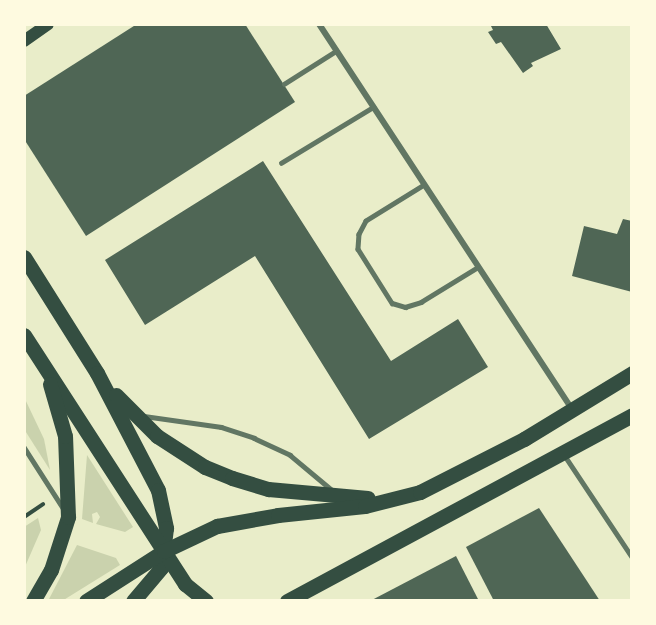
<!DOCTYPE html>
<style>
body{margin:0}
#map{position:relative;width:656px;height:625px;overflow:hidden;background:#e9edc9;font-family:"PT Sans Narrow",sans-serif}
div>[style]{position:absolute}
.green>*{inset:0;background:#cad2ad}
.building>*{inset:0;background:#4f6655}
.path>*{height:4px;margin:-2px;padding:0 2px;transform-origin:2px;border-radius:2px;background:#344e41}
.service>*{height:4.5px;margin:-2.25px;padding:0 2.25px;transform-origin:2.25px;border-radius:2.25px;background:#617663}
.minor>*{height:6px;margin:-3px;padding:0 3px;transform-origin:3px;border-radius:3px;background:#617663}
.secondary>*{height:12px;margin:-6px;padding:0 6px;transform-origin:6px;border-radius:6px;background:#344e41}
.primary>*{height:15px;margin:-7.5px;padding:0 7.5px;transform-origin:7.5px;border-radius:7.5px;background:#344e41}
span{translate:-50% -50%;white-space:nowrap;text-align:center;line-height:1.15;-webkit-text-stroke:5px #fefae0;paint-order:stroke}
.frame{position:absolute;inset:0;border:26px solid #fefae0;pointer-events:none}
</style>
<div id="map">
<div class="green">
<i style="clip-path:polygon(24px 397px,44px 439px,50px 470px,24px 429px)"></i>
<i style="clip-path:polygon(87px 455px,133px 527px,125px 532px,96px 524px,100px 517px,97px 512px,92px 514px,93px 523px,82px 519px)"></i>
<i style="clip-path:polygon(38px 518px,41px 530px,24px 569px,24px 527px)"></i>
<i style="clip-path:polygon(77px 545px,116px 558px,120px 565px,62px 601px,48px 601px)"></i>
</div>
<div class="building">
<i style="clip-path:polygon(137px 24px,245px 24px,295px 102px,86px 236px,24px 139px,24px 96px)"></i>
<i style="clip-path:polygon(490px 24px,546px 24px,561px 49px,531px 63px,533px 66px,523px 73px,501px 42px,496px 44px,488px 32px,493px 30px)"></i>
<i style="clip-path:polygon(263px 161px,391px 361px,458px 319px,488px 367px,369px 439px,255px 256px,145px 325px,105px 260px)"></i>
<i style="clip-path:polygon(623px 219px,632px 221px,632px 292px,572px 276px,584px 226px,617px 234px)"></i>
<i style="clip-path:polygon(539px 508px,585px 578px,600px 601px,494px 601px,466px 547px)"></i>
<i style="clip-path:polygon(456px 556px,479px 601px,370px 601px)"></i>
</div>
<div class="path">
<i style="left:24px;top:517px;width:23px;rotate:-34deg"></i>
</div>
<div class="service">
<i style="left:284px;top:84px;width:62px;rotate:-32.4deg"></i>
<i style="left:281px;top:163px;width:108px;rotate:-31.3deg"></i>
<i style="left:424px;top:185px;width:68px;rotate:148.2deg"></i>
<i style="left:366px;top:221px;width:15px;rotate:118deg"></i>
<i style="left:359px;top:234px;width:15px;rotate:94deg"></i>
<i style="left:358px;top:249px;width:64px;rotate:57.8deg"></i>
<i style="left:392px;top:303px;width:14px;rotate:17deg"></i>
<i style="left:405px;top:307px;width:17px;rotate:-17deg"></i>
<i style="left:421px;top:302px;width:67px;rotate:-31.6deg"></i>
<i style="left:144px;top:416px;width:78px;rotate:8.1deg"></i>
<i style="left:221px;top:427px;width:35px;rotate:18deg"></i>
<i style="left:254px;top:438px;width:40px;rotate:25deg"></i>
<i style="left:290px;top:455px;width:55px;rotate:39.8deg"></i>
<i style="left:24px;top:447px;width:72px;rotate:57.4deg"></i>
<i style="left:565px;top:456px;width:121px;rotate:56.4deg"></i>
</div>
<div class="minor">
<i style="left:319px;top:24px;width:462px;rotate:56.7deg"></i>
</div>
<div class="secondary">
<i style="left:24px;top:41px;width:29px;rotate:-35deg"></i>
</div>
<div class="primary">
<i style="left:24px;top:257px;width:137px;rotate:57.8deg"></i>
<i style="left:97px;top:373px;width:132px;rotate:62.5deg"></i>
<i style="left:158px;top:490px;width:39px;rotate:78deg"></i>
<i style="left:166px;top:528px;width:40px;rotate:97.1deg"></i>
<i style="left:161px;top:568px;width:43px;rotate:130.3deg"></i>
<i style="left:24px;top:335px;width:297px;rotate:57.1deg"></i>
<i style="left:185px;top:584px;width:27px;rotate:39deg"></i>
<i style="left:116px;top:395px;width:58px;rotate:45deg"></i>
<i style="left:157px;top:436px;width:57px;rotate:32.9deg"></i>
<i style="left:205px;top:467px;width:29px;rotate:22deg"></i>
<i style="left:232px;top:478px;width:38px;rotate:17deg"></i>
<i style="left:268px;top:489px;width:100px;rotate:5.1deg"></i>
<i style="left:33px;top:601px;width:36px;rotate:-60deg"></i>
<i style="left:51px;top:570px;width:56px;rotate:-72.2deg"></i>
<i style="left:68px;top:517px;width:81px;rotate:-92.1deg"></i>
<i style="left:65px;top:436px;width:54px;rotate:-106.1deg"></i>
<i style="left:86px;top:601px;width:93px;rotate:-32.7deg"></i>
<i style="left:164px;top:551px;width:59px;rotate:-25.3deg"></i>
<i style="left:217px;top:526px;width:62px;rotate:-10.2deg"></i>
<i style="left:278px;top:515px;width:87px;rotate:-5.9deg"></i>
<i style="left:365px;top:506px;width:57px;rotate:-14.3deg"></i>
<i style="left:420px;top:492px;width:117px;rotate:-27deg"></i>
<i style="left:524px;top:439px;width:127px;rotate:-31.4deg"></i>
<i style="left:287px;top:601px;width:392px;rotate:-28.3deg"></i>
</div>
<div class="frame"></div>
</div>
